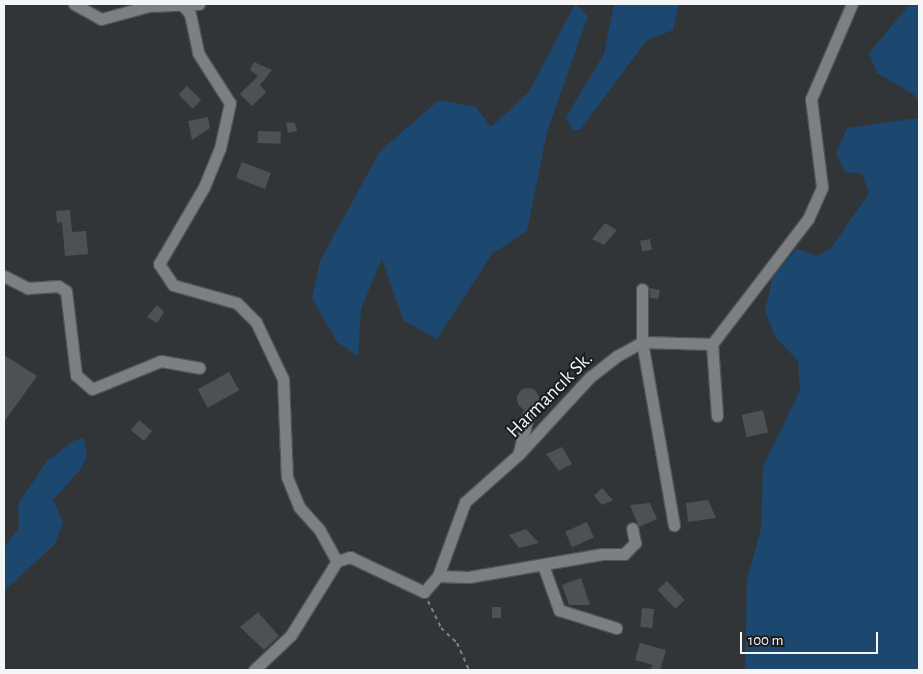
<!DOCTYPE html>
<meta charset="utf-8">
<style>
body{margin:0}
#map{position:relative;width:923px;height:674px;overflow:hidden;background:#323538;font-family:"Alegreya Sans",sans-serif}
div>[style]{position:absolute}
.green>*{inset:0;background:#1c476e}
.building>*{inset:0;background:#4d5054;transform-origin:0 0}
.round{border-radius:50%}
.path>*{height:2px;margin-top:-1px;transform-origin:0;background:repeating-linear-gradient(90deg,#7d8083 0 4px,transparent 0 8px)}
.roads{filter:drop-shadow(1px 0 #525457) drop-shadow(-1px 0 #525457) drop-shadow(0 1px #525457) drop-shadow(0 -1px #525457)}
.minor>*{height:11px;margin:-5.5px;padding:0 5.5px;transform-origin:5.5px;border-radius:5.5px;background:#7c8083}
span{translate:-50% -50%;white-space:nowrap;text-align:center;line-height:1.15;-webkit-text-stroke:4px #1b1c1e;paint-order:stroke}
.street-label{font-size:20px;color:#f3f5f7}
.frame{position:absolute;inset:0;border:5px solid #f3f5f7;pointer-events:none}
.scale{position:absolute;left:740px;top:632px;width:138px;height:22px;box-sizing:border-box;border:2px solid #f3f5f7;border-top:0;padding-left:6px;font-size:15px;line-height:18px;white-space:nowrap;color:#f3f5f7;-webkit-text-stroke:4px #1b1c1e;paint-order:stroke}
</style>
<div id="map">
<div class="green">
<i style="clip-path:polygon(575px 4px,588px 16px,547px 132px,527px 231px,492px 254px,437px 339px,403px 320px,382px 259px,361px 309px,358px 356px,337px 342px,312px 298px,320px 261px,380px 151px,439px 100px,476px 107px,491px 127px,529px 92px)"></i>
<i style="clip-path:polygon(614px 4px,679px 4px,673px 30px,646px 41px,581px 129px,573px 131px,566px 117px,604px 54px)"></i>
<i style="clip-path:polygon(910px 4px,919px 4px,919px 670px,745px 670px,747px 580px,761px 528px,763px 466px,800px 391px,798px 361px,776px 338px,765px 311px,773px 275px,797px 249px,818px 256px,832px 247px,869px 193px,862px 174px,845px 172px,836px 153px,847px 128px,918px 118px,919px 102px,913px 94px,877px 73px,869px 53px)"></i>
<i style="clip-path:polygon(84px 438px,87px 456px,80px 470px,53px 500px,63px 522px,55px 544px,4px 591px,4px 547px,19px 528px,18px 504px,47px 461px,73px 441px)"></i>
</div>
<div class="building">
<i style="clip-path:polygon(254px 62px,272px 70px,260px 85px,266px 92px,252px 106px,240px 94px,258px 76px,250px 70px)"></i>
<i style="left:187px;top:86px;width:20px;height:12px;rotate:45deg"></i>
<i style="clip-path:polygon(208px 117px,210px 128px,192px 140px,188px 121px)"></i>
<i style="clip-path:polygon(286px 122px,295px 123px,297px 131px,288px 133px)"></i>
<i style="left:258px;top:131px;width:23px;height:12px;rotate:2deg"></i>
<i style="left:242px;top:162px;width:31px;height:17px;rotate:21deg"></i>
<i style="clip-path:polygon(70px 210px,72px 232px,86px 231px,88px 254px,65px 256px,62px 222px,57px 223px,56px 211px)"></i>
<i style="clip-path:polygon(605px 223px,617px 230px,604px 245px,592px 239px)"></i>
<i style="left:650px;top:239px;width:11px;height:10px;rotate:80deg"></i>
<i style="clip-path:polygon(649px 288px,660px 290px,658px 299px,650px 298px)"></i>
<i style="clip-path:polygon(157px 305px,164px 312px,157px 323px,147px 317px)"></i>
<i style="clip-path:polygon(4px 355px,37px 376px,4px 422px)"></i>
<i style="left:229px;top:372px;width:21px;height:36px;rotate:61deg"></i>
<i class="round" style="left:517px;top:388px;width:22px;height:22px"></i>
<i style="left:763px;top:410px;width:23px;height:22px;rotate:77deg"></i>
<i style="left:139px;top:420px;width:17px;height:13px;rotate:40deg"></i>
<i style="clip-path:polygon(562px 447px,572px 464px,559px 471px,546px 454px)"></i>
<i style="clip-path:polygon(602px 488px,613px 500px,602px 505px,594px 496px)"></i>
<i style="clip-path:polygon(708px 500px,716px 518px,688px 522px,686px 503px)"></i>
<i style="clip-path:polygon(650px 503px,657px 519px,639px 527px,630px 505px)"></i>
<i style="left:587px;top:522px;width:17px;height:24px;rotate:66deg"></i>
<i style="clip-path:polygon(526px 529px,539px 543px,519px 548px,509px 535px)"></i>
<i style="clip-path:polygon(581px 578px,590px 605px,569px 605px,562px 585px)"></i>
<i style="left:667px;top:581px;width:26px;height:13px;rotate:47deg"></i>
<i style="left:492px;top:607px;width:9px;height:11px"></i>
<i style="left:642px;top:608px;width:12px;height:19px;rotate:5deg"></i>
<i style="clip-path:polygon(258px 612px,279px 636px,264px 650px,240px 627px)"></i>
<i style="clip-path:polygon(640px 643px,666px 650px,660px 670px,650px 670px,653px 665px,635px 660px)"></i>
</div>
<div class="path">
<i style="left:428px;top:601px;width:30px;rotate:64deg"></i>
<i style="left:441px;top:628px;width:22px;rotate:43deg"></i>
<i style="left:457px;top:643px;width:30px;rotate:66deg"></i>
</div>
<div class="roads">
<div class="minor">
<i style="left:74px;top:4px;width:31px;rotate:29deg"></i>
<i style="left:101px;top:19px;width:50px;rotate:-15.2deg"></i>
<i style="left:149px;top:6px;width:50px;rotate:-2.3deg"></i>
<i style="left:184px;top:7px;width:9px;rotate:49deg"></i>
<i style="left:190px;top:14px;width:40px;rotate:78deg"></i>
<i style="left:198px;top:53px;width:59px;rotate:57.4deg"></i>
<i style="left:230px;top:103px;width:46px;rotate:102.5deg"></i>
<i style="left:220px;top:148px;width:42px;rotate:112.3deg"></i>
<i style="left:204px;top:187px;width:89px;rotate:120.3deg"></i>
<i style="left:159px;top:264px;width:25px;rotate:56deg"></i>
<i style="left:173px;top:285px;width:66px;rotate:15.7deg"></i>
<i style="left:237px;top:303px;width:27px;rotate:45deg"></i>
<i style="left:256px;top:322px;width:63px;rotate:64.7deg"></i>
<i style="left:283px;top:379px;width:98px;rotate:87.7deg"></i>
<i style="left:287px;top:477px;width:32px;rotate:68deg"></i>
<i style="left:299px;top:507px;width:30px;rotate:48deg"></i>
<i style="left:319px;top:529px;width:37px;rotate:61deg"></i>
<i style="left:4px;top:276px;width:27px;rotate:27deg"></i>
<i style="left:28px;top:288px;width:30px;rotate:-4deg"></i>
<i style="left:58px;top:286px;width:9px;rotate:32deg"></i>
<i style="left:66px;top:291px;width:85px;rotate:83.2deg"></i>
<i style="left:76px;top:375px;width:21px;rotate:41deg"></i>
<i style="left:92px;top:389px;width:74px;rotate:-22.1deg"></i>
<i style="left:161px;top:361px;width:39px;rotate:10deg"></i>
<i style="left:642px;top:289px;width:53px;rotate:90deg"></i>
<i style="left:642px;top:342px;width:186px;rotate:80.1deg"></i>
<i style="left:712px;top:344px;width:72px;rotate:86deg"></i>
<i style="left:519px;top:452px;width:38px;rotate:-76deg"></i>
<i style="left:543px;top:565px;width:48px;rotate:70.4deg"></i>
<i style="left:559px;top:610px;width:60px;rotate:17.5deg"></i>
<i style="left:438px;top:576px;width:31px;rotate:2deg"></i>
<i style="left:469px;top:577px;width:135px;rotate:-9.8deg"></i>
<i style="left:602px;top:554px;width:22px"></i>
<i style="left:624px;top:554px;width:16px;rotate:-45deg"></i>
<i style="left:635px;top:543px;width:15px;rotate:-101deg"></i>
<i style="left:254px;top:670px;width:51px;rotate:-43.4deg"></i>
<i style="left:291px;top:635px;width:87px;rotate:-58.1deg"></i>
<i style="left:337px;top:561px;width:14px;rotate:-17deg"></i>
<i style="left:350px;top:557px;width:82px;rotate:25.3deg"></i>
<i style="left:424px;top:592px;width:21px;rotate:-49deg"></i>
<i style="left:438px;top:576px;width:79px;rotate:-70deg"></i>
<i style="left:465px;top:502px;width:72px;rotate:-41.6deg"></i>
<i style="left:519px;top:454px;width:105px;rotate:-47.3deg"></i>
<i style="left:590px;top:377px;width:34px;rotate:-38deg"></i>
<i style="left:617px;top:356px;width:29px;rotate:-29deg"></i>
<i style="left:642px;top:342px;width:70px;rotate:1.6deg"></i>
<i style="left:712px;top:344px;width:158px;rotate:-52.5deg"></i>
<i style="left:808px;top:219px;width:35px;rotate:-66deg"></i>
<i style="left:822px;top:187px;width:89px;rotate:-97.1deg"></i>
<i style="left:811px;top:99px;width:103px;rotate:-66.7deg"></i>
</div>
</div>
<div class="street-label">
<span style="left:550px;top:395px;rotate:-45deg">Harmancık Sk.</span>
</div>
<div class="frame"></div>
<div class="scale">100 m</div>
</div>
